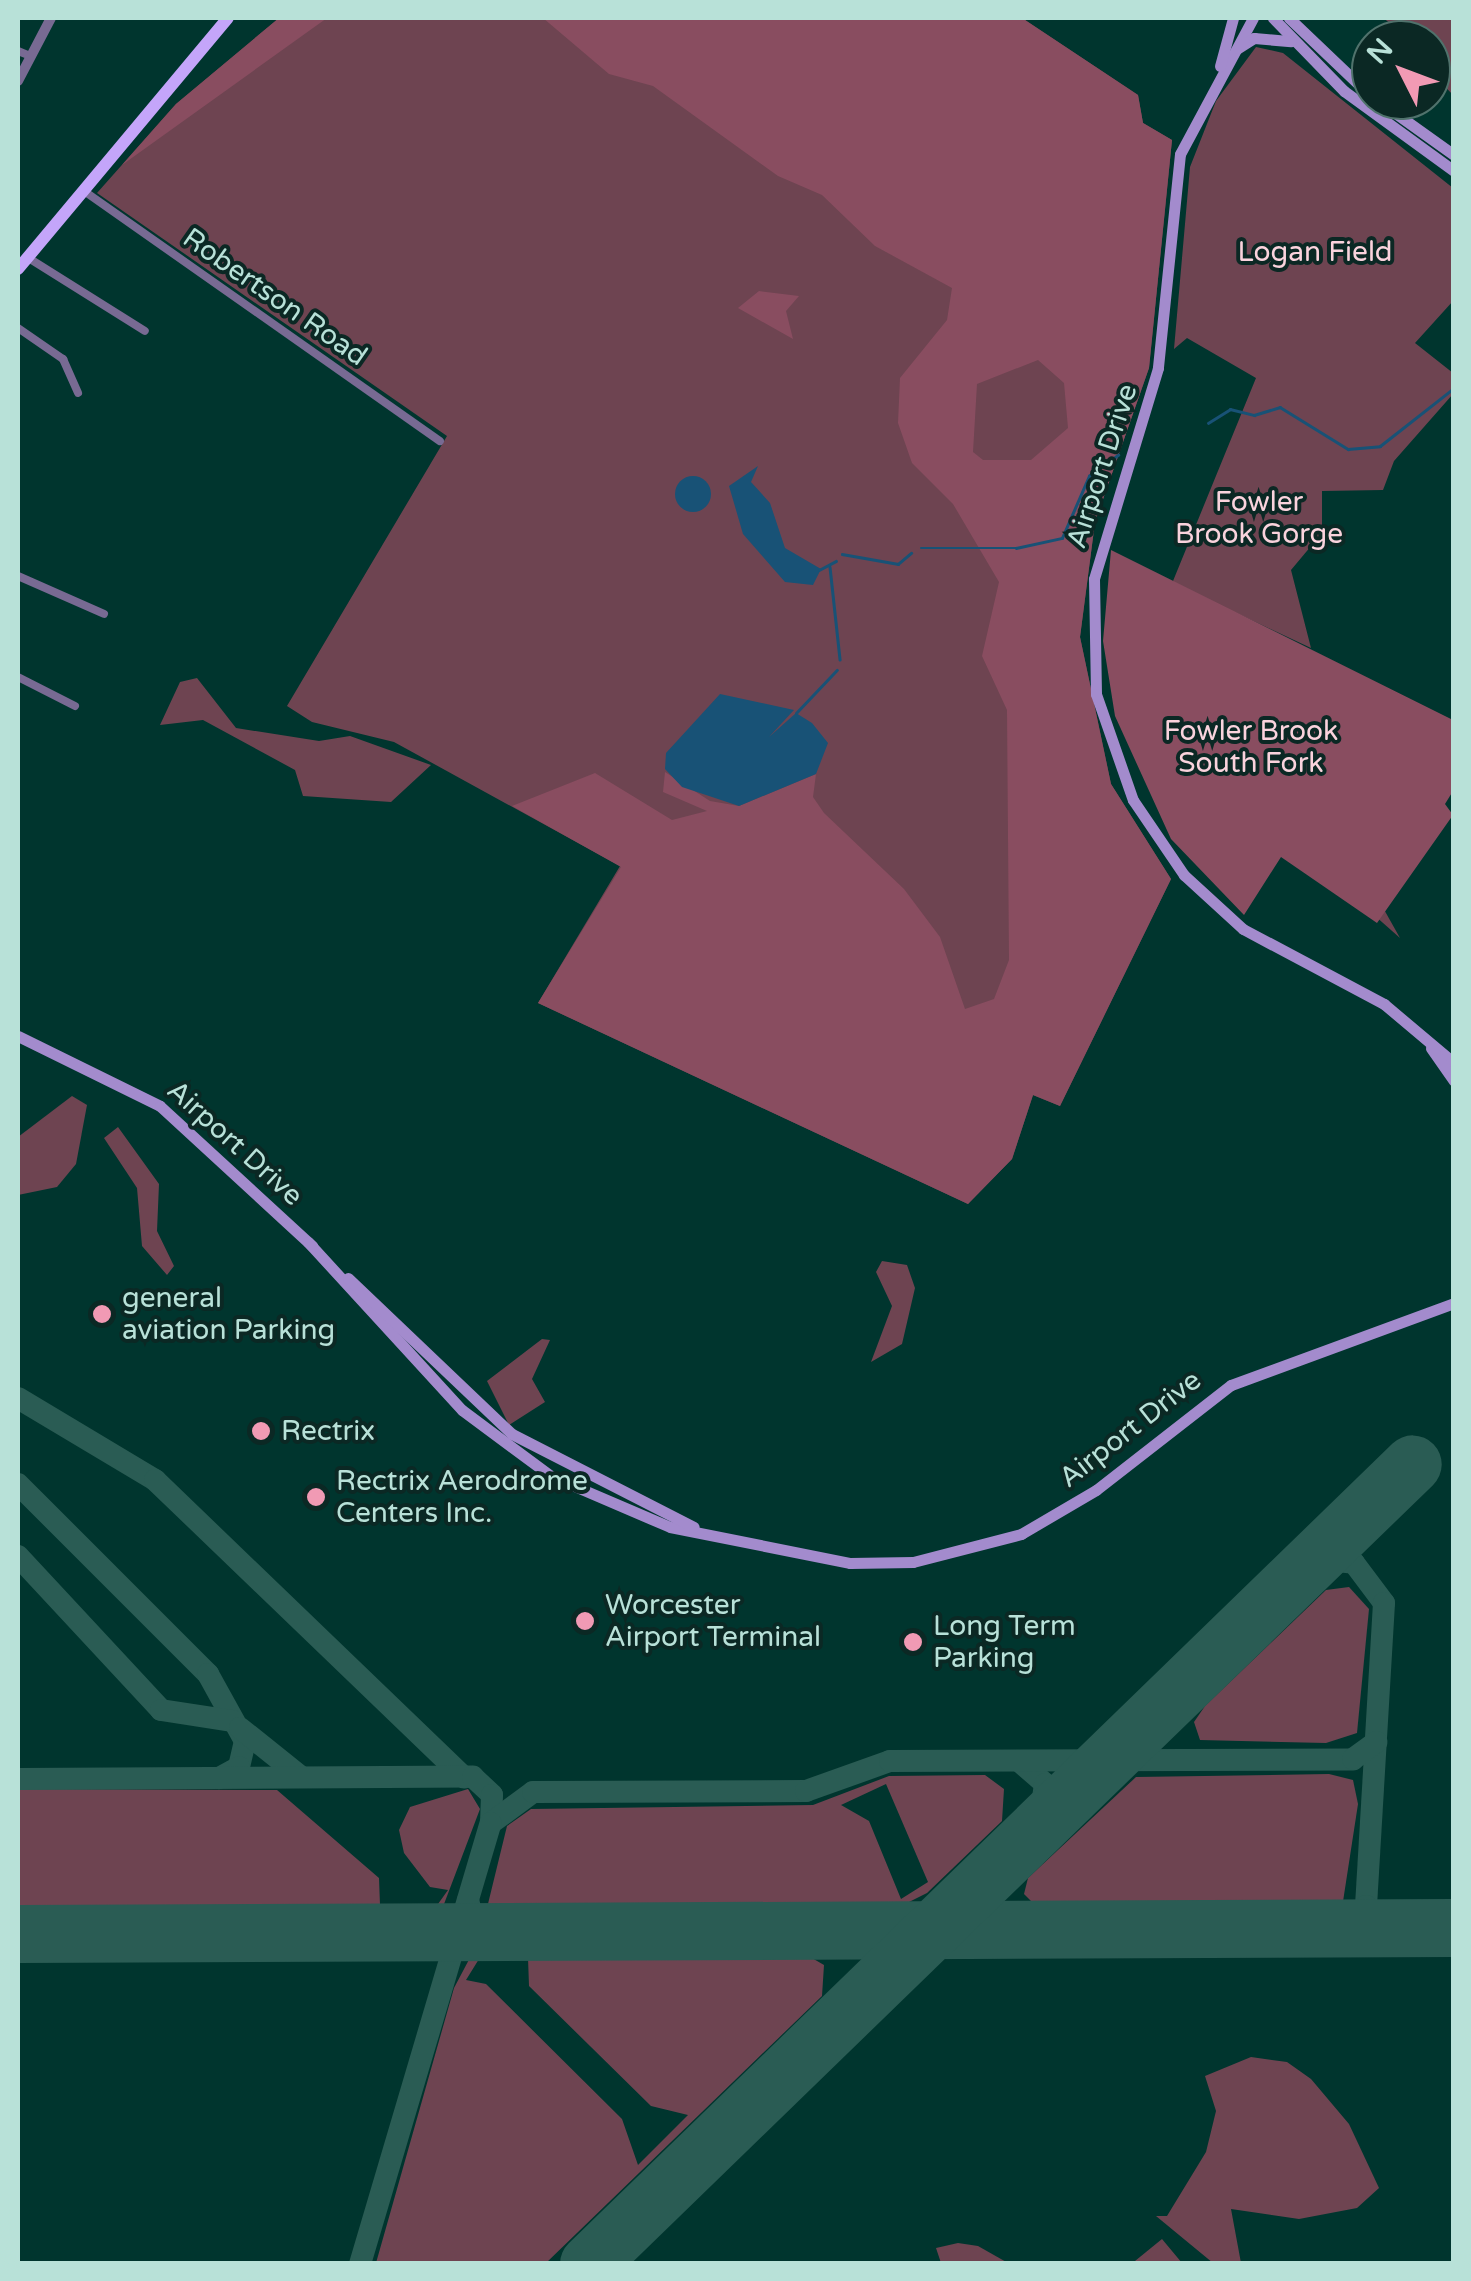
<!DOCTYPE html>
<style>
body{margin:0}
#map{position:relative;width:1471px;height:2281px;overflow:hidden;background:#00352e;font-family:"Varela Round",sans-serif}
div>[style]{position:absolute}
.green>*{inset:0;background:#6e4451}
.forest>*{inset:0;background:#894d60}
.water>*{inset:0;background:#185276}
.round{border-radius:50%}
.stream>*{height:2.5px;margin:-1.25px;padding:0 1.25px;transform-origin:1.25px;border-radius:1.25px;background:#185276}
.taxiway>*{height:22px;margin:-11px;padding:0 11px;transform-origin:11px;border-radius:11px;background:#2a5c54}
.runway>*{height:58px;margin:-29px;padding:0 29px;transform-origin:29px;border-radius:29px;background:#2a5c54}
.minor>*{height:8px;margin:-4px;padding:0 4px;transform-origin:4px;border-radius:4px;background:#786a93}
.tertiary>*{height:10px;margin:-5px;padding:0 5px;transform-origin:5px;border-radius:5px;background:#786a93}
.secondary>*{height:11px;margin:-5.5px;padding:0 5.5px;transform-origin:5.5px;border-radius:5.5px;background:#a38bcd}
.primary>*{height:12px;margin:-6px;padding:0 6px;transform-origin:6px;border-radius:6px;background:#c4a5fa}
.dots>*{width:28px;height:28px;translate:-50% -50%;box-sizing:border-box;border:5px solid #0b2824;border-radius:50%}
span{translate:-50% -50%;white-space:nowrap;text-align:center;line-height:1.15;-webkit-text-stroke:8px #0b2824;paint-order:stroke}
.park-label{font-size:28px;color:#fad3dd}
.street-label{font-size:28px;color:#b8e1d8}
.poi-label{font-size:28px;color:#b8e1d8}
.left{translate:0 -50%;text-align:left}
.frame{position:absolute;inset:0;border:20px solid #b8e1d8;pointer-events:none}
.north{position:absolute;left:1351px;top:20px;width:100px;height:100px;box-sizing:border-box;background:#0b2824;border:2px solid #50726c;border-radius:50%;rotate:312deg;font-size:28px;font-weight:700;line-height:40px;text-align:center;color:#b8e1d8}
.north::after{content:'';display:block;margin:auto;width:35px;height:45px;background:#f19ab4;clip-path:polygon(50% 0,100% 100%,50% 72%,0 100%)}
</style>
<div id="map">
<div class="green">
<i style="clip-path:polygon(279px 18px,1022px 18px,1138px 95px,1143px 123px,1172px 140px,1149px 368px,1095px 522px,1080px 637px,1111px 784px,1171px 879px,1060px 1106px,1033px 1095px,1012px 1159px,968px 1204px,538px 1003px,620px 866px,394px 742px,312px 722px,287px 706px,447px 436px,97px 193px,176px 104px)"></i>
<i style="clip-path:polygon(1383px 18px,1453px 18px,1453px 95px,1431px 72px,1431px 40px,1413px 40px)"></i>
<i style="clip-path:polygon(1256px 47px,1283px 53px,1453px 188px,1453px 301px,1415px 343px,1453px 373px,1453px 394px,1394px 461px,1383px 490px,1322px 491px,1322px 533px,1291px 570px,1311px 648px,1211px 601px,1400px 938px,1374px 915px,1173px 581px,1256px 378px,1187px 338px,1174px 349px,1190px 167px,1216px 101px)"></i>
<i style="clip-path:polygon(197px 678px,236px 728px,319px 741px,350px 736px,431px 765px,391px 802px,303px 796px,295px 770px,203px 720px,160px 725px,180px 682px)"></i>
<i style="clip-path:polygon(72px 1096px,87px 1105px,76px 1164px,57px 1187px,18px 1195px,18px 1137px)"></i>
<i style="clip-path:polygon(118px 1127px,159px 1184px,157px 1231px,174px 1266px,167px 1275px,142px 1246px,137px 1188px,104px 1138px)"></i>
<i style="clip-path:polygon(882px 1261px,907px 1265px,915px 1288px,902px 1344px,871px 1362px,892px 1306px,876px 1272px)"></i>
<i style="clip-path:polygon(542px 1339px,550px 1340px,532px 1379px,545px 1402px,509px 1425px,487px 1381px)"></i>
<i style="clip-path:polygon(1349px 1587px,1369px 1609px,1357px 1733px,1326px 1743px,1200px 1740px,1194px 1722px,1205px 1706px,1326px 1590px)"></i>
<i style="clip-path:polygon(1329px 1774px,1353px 1780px,1358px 1804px,1342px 1908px,1039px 1909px,1024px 1894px,1028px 1878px,1136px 1777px)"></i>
<i style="clip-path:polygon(evenodd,985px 1775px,1004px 1789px,1002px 1821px,927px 1893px,893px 1910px,486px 1912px,507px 1826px,531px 1809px,813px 1805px,889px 1776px,985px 1775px,886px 1784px,928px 1882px,901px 1899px,869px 1821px,841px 1805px,886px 1784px)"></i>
<i style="clip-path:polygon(18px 1789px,277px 1790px,379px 1878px,380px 1905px,438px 1904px,448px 1890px,430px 1887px,404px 1853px,399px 1830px,410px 1807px,468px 1789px,480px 1809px,441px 1912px,18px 1913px)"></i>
<i style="clip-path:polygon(evenodd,798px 1950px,824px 1965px,822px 1996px,546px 2263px,376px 2263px,454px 1988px,473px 1952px,798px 1950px,528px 1958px,529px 1986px,651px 2106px,688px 2115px,638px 2165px,622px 2119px,486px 1984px,466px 1980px,479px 1959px,528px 1958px)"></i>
<i style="clip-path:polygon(1251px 2057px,1287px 2062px,1311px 2079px,1349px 2124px,1379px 2188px,1357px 2208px,1299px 2219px,1231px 2209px,1241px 2263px,1213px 2263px,1156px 2216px,1167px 2216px,1206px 2152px,1216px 2111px,1205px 2076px)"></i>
<i style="clip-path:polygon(1162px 2239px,1182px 2263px,1105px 2263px,1135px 2261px)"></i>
<i style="clip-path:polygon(958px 2243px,978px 2246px,1008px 2263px,941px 2263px,936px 2248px)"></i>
</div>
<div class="forest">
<i style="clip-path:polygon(279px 18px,327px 18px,122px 165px,176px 104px)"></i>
<i style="clip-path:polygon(evenodd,543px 18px,1022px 18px,1138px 95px,1143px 123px,1172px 140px,1149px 368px,1095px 522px,1080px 637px,1111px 784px,1171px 879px,1060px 1106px,1033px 1095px,1012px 1159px,968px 1204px,538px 1003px,621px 867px,512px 806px,595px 773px,672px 820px,707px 811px,663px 792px,665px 772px,710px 801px,739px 806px,816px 774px,813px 797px,824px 813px,904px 889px,940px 937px,965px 1009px,994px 999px,1009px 960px,1007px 710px,982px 656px,999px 582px,953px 504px,912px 463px,898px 423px,900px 378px,947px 320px,952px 288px,875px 246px,822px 195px,778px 176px,653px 86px,609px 74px,543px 18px,1038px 360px,1064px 383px,1068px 428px,1031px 460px,983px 460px,973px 452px,977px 384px,1038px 360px)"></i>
<i style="clip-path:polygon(759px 291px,799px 296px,786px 311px,793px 339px,738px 308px)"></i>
<i style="clip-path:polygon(1111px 550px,1453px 720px,1453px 791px,1445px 804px,1453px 815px,1377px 923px,1281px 857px,1244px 915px,1171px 839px,1115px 716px,1103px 641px)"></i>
</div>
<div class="water">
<i style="clip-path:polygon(758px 466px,751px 482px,770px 503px,785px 548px,821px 569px,813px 585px,785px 582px,743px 534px,729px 486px)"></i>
<i class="round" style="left:675px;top:476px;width:36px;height:36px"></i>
<i style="clip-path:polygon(720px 694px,794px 710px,769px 737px,796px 713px,812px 723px,828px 743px,816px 774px,739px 806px,682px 787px,665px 769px,666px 753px)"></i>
</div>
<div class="stream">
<i style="left:1208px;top:423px;width:26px;rotate:-32deg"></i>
<i style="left:1230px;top:409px;width:25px;rotate:14deg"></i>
<i style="left:1254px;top:415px;width:27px;rotate:-17deg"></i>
<i style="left:1280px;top:407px;width:80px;rotate:31.7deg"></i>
<i style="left:1348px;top:449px;width:32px;rotate:-5deg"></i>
<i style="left:1380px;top:446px;width:94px;rotate:-38.1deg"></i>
<i style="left:921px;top:548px;width:95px"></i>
<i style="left:1016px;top:548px;width:47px;rotate:-12.3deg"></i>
<i style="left:1062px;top:538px;width:68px;rotate:-66.5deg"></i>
<i style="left:1089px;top:476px;width:36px;rotate:-36deg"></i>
<i style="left:842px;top:554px;width:57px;rotate:10.1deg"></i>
<i style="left:898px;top:564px;width:17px;rotate:-40deg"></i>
<i style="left:830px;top:567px;width:93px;rotate:83.8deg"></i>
<i style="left:819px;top:570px;width:19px;rotate:-28deg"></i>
<i style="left:796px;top:713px;width:59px;rotate:-46.4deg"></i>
</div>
<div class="taxiway">
<i style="left:18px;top:1398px;width:160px;rotate:30.9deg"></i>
<i style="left:155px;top:1480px;width:429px;rotate:43.9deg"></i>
<i style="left:18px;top:1484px;width:269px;rotate:45deg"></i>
<i style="left:208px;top:1674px;width:77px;rotate:61.1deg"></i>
<i style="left:245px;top:1741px;width:27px;rotate:103deg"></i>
<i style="left:239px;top:1767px;width:23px;rotate:151deg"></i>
<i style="left:18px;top:1556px;width:210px;rotate:47.1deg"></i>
<i style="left:161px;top:1710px;width:73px;rotate:8.7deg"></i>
<i style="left:1302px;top:1572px;width:28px;rotate:-26deg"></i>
<i style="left:1327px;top:1560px;width:27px;rotate:6deg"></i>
<i style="left:1354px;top:1563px;width:50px;rotate:53.1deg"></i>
<i style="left:1384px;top:1603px;width:304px;rotate:93.4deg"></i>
<i style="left:1366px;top:1906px;width:33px;rotate:139deg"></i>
<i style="left:240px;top:1728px;width:77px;rotate:38.7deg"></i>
<i style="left:1093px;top:1757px;width:40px;rotate:-26.6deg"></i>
<i style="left:1019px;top:1761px;width:35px;rotate:41deg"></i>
<i style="left:1045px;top:1784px;width:42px;rotate:98.1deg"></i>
<i style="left:18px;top:1779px;width:455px;rotate:-0.3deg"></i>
<i style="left:473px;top:1777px;width:26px;rotate:43deg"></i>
<i style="left:492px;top:1795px;width:28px;rotate:92deg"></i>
<i style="left:491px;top:1823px;width:52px;rotate:-36.4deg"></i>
<i style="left:533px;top:1792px;width:273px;rotate:-0.2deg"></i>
<i style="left:806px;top:1791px;width:89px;rotate:-19.7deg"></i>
<i style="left:890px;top:1761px;width:463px;rotate:-0.2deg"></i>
<i style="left:1353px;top:1759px;width:29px;rotate:-36deg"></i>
<i style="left:1087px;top:1780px;width:38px;rotate:-27deg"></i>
<i style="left:468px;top:1900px;width:21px;rotate:76deg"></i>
<i style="left:473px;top:1920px;width:24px;rotate:30deg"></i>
<i style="left:1366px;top:1906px;width:30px;rotate:46deg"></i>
<i style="left:360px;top:2264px;width:460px;rotate:-73.5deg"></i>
</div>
<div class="runway">
<i style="left:18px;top:1934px;width:1436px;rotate:-0.24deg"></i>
<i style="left:589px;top:2264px;width:1148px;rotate:-44.15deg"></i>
</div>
<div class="minor">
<i style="left:18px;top:51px;width:11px;rotate:22deg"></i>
<i style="left:84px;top:191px;width:435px;rotate:35.1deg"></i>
<i style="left:27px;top:257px;width:139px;rotate:32.1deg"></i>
<i style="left:18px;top:328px;width:55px;rotate:34.6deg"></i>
<i style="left:63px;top:359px;width:37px;rotate:66deg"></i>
<i style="left:18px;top:576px;width:94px;rotate:23.8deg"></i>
<i style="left:18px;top:677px;width:64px;rotate:27deg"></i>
</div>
<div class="tertiary">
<i style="left:18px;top:81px;width:71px;rotate:-62.4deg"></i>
</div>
<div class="secondary">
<i style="left:1253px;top:18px;width:154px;rotate:118.2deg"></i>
<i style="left:1180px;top:154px;width:215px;rotate:95.9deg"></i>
<i style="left:1158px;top:368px;width:220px;rotate:106.9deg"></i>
<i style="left:1094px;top:579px;width:115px;rotate:89deg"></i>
<i style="left:1096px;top:694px;width:112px;rotate:70.8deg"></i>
<i style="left:1133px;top:800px;width:91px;rotate:55.8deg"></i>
<i style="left:1184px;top:875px;width:80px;rotate:42.5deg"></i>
<i style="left:1243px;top:929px;width:160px;rotate:28deg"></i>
<i style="left:1384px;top:1004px;width:92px;rotate:40.1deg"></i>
<i style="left:1273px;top:18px;width:102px;rotate:45.8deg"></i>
<i style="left:1344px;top:91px;width:136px;rotate:36deg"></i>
<i style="left:1289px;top:18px;width:113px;rotate:43.6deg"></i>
<i style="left:1238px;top:48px;width:19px;rotate:-32deg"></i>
<i style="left:1254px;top:38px;width:37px;rotate:5deg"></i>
<i style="left:1220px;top:66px;width:50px;rotate:-74.8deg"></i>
<i style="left:1377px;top:100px;width:95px;rotate:35.5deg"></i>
<i style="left:18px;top:1036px;width:158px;rotate:26.2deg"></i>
<i style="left:160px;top:1106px;width:207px;rotate:42.6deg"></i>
<i style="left:1431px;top:1048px;width:40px;rotate:55.1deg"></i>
<i style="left:308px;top:1242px;width:228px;rotate:47.5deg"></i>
<i style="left:462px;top:1410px;width:111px;rotate:36.6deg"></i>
<i style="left:551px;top:1476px;width:129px;rotate:23.2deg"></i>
<i style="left:670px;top:1527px;width:184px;rotate:11.3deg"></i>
<i style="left:850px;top:1563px;width:63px;rotate:-0.9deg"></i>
<i style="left:913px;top:1562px;width:112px;rotate:-14.5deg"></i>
<i style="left:1021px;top:1534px;width:87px;rotate:-30.4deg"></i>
<i style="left:1096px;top:1490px;width:171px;rotate:-37.9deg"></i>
<i style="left:1231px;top:1385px;width:238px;rotate:-20.2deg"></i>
<i style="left:348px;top:1278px;width:226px;rotate:43.6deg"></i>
<i style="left:512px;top:1434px;width:204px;rotate:27.1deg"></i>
</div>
<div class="primary">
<i style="left:18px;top:269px;width:327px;rotate:-50.1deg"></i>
</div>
<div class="dots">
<i style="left:102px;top:1314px;background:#f19ab4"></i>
<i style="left:261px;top:1431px;background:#f19ab4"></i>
<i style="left:316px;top:1497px;background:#f19ab4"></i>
<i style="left:585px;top:1621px;background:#f19ab4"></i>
<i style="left:913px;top:1642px;background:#f19ab4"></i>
</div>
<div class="park-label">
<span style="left:1315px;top:252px">Logan Field</span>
<span style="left:1259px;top:518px">Fowler<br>Brook Gorge</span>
<span style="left:1251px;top:747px">Fowler Brook<br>South Fork</span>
</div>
<div class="street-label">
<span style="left:275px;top:297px;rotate:35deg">Robertson Road</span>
<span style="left:1102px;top:466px;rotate:-72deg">Airport Drive</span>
<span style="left:235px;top:1143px;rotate:42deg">Airport Drive</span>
<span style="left:1130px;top:1429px;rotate:-38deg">Airport Drive</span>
</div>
<div class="poi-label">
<span class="left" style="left:122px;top:1314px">general<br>aviation Parking</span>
<span class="left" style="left:281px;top:1431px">Rectrix</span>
<span class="left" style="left:336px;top:1497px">Rectrix Aerodrome<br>Centers Inc.</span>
<span class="left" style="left:605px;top:1621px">Worcester<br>Airport Terminal</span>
<span class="left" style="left:933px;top:1642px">Long Term<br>Parking</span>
</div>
<div class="frame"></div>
<div class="north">N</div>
</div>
